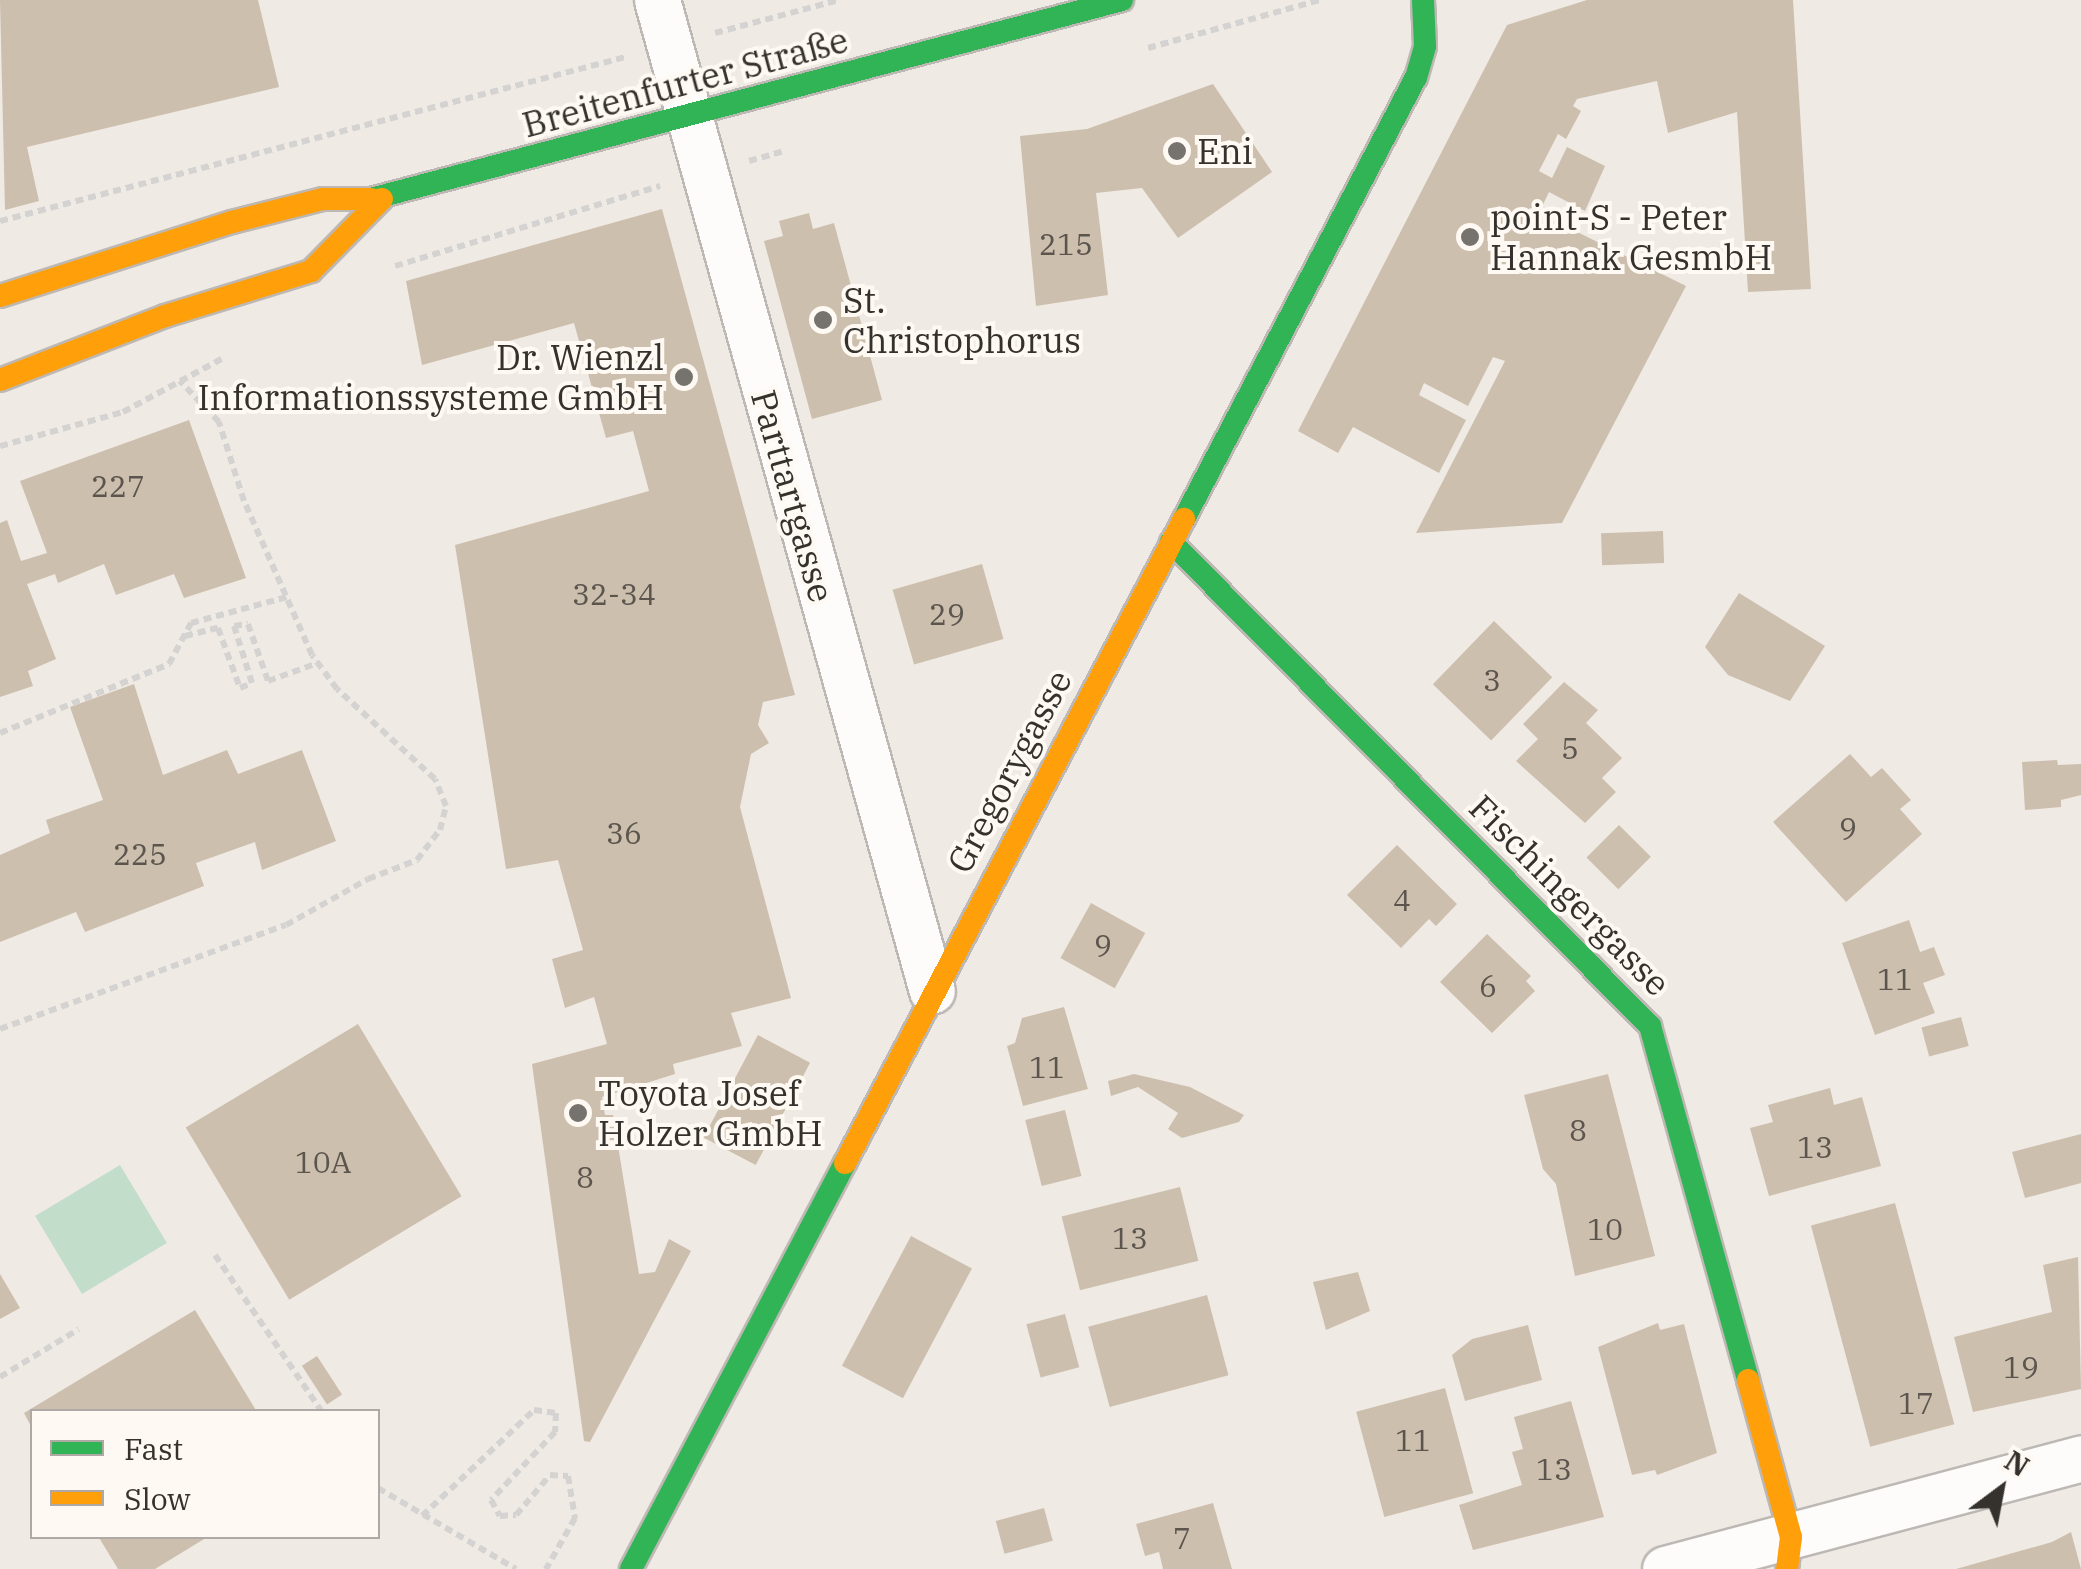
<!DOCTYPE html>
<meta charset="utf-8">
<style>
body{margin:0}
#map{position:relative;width:2081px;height:1569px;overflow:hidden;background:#f0eae4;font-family:"IBM Plex Serif",serif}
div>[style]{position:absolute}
.green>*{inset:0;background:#c2decb;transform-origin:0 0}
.building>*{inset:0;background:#cdbfae;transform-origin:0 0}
.path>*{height:6px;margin-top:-3px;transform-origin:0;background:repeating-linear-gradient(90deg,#d4d3d1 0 8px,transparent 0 13px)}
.roads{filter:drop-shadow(2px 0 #bdb8b4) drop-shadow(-2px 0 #bdb8b4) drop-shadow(0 2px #bdb8b4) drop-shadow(0 -2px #bdb8b4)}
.street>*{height:45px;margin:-22.5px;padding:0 22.5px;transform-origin:22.5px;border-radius:22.5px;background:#fdfcfb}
.fast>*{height:22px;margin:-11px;padding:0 11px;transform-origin:11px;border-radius:11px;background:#30b455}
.slow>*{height:22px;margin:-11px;padding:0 11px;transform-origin:11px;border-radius:11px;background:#ff9f0a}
.dots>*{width:28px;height:28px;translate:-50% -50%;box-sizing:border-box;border:5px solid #fff9f3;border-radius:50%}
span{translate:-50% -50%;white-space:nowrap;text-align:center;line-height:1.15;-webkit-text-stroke:8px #fff9f3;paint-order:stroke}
.number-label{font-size:30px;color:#5b554e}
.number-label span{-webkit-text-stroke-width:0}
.street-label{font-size:35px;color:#35322e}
.poi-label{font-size:35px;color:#35322e}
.left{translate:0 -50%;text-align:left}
.right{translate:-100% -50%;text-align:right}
.legend{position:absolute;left:30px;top:1409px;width:350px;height:130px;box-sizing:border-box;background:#fff9f3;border:2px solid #aea9a4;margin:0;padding:12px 18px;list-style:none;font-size:30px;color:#35322e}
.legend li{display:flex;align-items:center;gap:20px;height:50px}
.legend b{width:50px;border:2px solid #aea9a4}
.north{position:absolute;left:1951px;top:1439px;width:100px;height:100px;-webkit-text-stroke:8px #fff9f3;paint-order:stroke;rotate:32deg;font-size:28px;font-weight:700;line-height:40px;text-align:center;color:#35322e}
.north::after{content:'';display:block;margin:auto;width:35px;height:45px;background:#35322e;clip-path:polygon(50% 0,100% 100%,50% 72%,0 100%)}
</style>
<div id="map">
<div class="green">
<i style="left:120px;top:1165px;width:91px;height:99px;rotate:59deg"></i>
</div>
<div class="building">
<i style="clip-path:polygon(0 0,258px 0,279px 87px,27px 147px,39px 201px,5px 210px)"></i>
<i style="clip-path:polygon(1587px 0,1793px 0,1811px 289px,1748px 292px,1737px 112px,1668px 133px,1657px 81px,1577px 99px,1573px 106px,1581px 111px,1566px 139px,1558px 134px,1539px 171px,1552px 178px,1567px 147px,1605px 166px,1585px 211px,1549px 192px,1539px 213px,1686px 286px,1562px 523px,1416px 533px,1505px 361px,1493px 357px,1468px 406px,1424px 383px,1419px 395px,1466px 420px,1439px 473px,1353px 427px,1338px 453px,1298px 431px,1507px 25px)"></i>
<i style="clip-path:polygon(1213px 84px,1272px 172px,1178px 238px,1142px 188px,1096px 193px,1108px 295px,1036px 306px,1020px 136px,1087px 129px)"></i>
<i style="clip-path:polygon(662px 209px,795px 695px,763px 702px,758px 725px,769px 743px,751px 754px,740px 807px,791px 998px,731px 1013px,742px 1046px,673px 1064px,675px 1074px,602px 1097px,605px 1115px,613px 1115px,639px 1274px,655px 1272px,669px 1239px,691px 1251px,590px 1442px,584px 1441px,532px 1064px,607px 1044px,594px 997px,565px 1008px,552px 959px,583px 950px,558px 860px,506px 869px,455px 545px,649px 491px,633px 431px,606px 438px,574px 323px,422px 365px,406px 281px)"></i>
<i style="clip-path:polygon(809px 213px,813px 229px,834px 223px,882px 400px,812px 419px,764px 241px,783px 236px,779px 221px)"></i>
<i style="clip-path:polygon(189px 420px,246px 578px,184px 598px,174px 574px,116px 595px,104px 564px,58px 583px,55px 574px,27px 584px,56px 659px,28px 671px,33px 686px,0 697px,0 523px,7px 520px,21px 561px,47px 553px,20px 481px)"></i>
<i style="left:1663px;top:531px;width:32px;height:62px;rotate:88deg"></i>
<i style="left:982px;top:564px;width:78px;height:93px;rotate:74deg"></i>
<i style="clip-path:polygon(1739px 593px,1825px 646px,1790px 701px,1728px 675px,1705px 647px)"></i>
<i style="left:1494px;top:621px;width:81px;height:88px;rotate:44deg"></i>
<i style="clip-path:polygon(1564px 682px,1598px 710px,1586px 723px,1622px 758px,1602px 778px,1616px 792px,1585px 823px,1516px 761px,1538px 739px,1523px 724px)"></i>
<i style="clip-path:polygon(134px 684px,163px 775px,227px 750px,238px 774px,302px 750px,336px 841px,262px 870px,255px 842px,196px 863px,204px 886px,85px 932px,76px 912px,0 942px,0 855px,50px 833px,46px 820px,103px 800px,70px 707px)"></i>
<i style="clip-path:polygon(1850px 754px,1871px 777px,1882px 768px,1911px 800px,1900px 809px,1922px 834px,1846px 902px,1773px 822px)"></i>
<i style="clip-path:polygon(2057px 760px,2058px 765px,2081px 764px,2081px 795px,2061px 800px,2061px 807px,2025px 810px,2022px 762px)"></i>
<i style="left:1619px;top:825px;width:45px;height:46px;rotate:45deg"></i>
<i style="clip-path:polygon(1397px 845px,1457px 904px,1436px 926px,1429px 919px,1401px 948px,1347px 895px)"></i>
<i style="left:1091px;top:903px;width:62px;height:63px;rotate:29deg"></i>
<i style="clip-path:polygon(1909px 920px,1920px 952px,1934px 947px,1945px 975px,1923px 983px,1935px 1013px,1875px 1035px,1842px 943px)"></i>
<i style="clip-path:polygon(1487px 934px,1531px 976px,1526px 981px,1535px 991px,1492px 1033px,1440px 982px)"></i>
<i style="clip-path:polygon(1064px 1007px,1088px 1089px,1023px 1106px,1007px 1046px,1015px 1043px,1022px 1018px)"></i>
<i style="left:1961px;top:1017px;width:30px;height:41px;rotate:75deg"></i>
<i style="left:358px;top:1024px;width:201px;height:201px;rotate:59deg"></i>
<i style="left:758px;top:1035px;width:59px;height:116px;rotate:28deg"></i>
<i style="clip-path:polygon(1134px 1074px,1190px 1087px,1244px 1115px,1239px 1122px,1182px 1138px,1168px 1129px,1178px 1113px,1138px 1087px,1111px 1096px,1108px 1081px)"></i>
<i style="clip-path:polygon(1608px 1074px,1655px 1256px,1575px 1276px,1556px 1184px,1543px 1169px,1524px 1095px)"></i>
<i style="clip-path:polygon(1830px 1088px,1834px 1105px,1862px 1097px,1881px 1166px,1769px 1196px,1750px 1128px,1773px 1122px,1768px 1105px)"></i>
<i style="left:1065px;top:1110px;width:68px;height:41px;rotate:76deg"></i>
<i style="clip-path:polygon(2081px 1134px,2081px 1183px,2025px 1198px,2012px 1152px)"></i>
<i style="left:1180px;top:1187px;width:76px;height:122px;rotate:76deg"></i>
<i style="left:1895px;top:1203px;width:229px;height:87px;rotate:75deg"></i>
<i style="left:911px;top:1236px;width:69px;height:147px;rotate:28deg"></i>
<i style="clip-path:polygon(2078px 1257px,2081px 1389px,1973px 1412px,1954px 1337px,2052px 1312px,2043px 1265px)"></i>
<i style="clip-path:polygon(1358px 1272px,1370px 1311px,1326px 1330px,1313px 1282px)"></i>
<i style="clip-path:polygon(0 1274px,20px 1308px,0 1319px)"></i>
<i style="left:1207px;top:1295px;width:83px;height:123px;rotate:75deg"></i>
<i style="clip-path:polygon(195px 1310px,257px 1412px,32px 1412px,32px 1428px,24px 1413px)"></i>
<i style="left:1065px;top:1314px;width:55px;height:40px;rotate:75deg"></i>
<i style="clip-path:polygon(1658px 1323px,1660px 1330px,1684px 1324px,1717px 1453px,1657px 1475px,1655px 1470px,1632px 1475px,1598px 1347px)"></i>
<i style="clip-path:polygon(1528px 1325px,1542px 1380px,1465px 1401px,1452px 1355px,1472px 1339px)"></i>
<i style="left:317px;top:1356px;width:46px;height:18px;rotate:57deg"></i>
<i style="left:1445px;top:1388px;width:109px;height:92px;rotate:75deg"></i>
<i style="clip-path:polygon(1571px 1401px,1604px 1517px,1473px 1550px,1459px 1505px,1522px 1485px,1512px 1452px,1523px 1449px,1514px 1417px)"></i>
<i style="clip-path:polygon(1213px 1503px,1232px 1569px,1163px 1569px,1159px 1552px,1145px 1556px,1136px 1524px)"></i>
<i style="left:1044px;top:1508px;width:34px;height:50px;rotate:75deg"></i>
<i style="clip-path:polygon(2071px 1532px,2081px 1569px,1956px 1569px,2052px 1542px)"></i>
<i style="clip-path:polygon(98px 1536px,209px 1536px,155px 1569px,118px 1569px)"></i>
</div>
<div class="path">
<i style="left:715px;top:33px;width:128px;rotate:-14.9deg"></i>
<i style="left:1148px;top:48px;width:179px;rotate:-15.6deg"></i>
<i style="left:749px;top:161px;width:37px;rotate:-16deg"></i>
<i style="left:0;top:221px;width:646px;rotate:-14.7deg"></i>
<i style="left:395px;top:266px;width:277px;rotate:-16.8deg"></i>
<i style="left:0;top:446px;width:128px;rotate:-15.5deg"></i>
<i style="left:123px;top:412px;width:116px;rotate:-28.3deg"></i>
<i style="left:185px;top:636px;width:34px;rotate:-14deg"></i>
<i style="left:218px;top:628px;width:64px;rotate:69.9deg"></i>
<i style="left:240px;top:688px;width:13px;rotate:-23deg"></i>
<i style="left:252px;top:683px;width:60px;rotate:-107.5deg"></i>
<i style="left:234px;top:626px;width:14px;rotate:-8deg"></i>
<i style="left:248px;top:624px;width:60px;rotate:70.7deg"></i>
<i style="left:268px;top:681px;width:53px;rotate:-19.8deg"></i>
<i style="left:0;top:733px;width:183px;rotate:-22.2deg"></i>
<i style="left:169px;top:664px;width:47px;rotate:-61.8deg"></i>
<i style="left:191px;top:623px;width:99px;rotate:-15.2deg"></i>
<i style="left:0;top:1029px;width:304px;rotate:-20deg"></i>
<i style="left:286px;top:925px;width:94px;rotate:-29.3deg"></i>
<i style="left:368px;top:879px;width:53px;rotate:-21.2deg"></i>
<i style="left:417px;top:860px;width:38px;rotate:-53deg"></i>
<i style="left:440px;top:830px;width:25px;rotate:-76deg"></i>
<i style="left:446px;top:806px;width:29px;rotate:-112deg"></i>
<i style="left:435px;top:779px;width:133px;rotate:-137.4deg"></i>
<i style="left:337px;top:689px;width:42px;rotate:-126.3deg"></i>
<i style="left:312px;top:655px;width:168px;rotate:-113.8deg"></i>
<i style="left:244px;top:501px;width:83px;rotate:-107.6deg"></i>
<i style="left:219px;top:422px;width:57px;rotate:-133.6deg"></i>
<i style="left:215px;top:1255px;width:190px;rotate:55.7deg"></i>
<i style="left:0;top:1377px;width:92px;rotate:-31.3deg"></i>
<i style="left:378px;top:1488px;width:160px;rotate:30.4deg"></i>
<i style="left:422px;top:1516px;width:154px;rotate:-43.4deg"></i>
<i style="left:534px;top:1410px;width:22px;rotate:8deg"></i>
<i style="left:556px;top:1413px;width:19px;rotate:93deg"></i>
<i style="left:555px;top:1432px;width:93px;rotate:133.3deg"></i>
<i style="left:491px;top:1500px;width:18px;rotate:61deg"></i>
<i style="left:500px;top:1516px;width:16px;rotate:-4deg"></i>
<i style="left:516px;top:1515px;width:52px;rotate:-49.6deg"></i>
<i style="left:550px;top:1475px;width:18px;rotate:3deg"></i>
<i style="left:568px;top:1476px;width:43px;rotate:80.5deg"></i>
<i style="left:575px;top:1518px;width:59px;rotate:119.6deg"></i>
</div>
<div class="roads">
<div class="street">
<i style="left:657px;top:0;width:1028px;rotate:74.49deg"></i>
<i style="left:1665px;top:1569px;width:431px;rotate:-14.9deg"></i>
</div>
<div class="fast">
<i style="left:371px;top:199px;width:777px;rotate:-14.84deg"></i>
<i style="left:1184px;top:519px;width:498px;rotate:-62.3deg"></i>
<i style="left:1416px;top:78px;width:33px;rotate:-74deg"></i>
<i style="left:1425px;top:46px;width:46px;rotate:-92.5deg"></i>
<i style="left:1171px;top:542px;width:681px;rotate:45.3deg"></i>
<i style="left:1650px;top:1026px;width:367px;rotate:74.5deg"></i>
<i style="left:631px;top:1569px;width:459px;rotate:-62.2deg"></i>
</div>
<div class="slow">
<i style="left:0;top:296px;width:244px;rotate:-17.7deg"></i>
<i style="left:232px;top:222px;width:94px;rotate:-14.2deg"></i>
<i style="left:323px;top:199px;width:48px"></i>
<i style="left:0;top:380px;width:177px;rotate:-21.2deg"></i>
<i style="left:165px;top:316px;width:153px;rotate:-17.1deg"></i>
<i style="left:311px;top:271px;width:101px;rotate:-45.4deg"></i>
<i style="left:845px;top:1163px;width:728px;rotate:-62.24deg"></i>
<i style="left:1748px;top:1380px;width:163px;rotate:74.7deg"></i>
<i style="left:1791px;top:1537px;width:32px;rotate:97deg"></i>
</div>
</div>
<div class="dots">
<i style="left:1177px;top:151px;background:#76726e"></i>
<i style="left:1470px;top:237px;background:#76726e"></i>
<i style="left:823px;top:320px;background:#76726e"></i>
<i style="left:684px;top:377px;background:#76726e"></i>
<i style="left:578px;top:1113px;background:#76726e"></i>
</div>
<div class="number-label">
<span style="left:1066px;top:244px">215</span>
<span style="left:118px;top:486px">227</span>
<span style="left:614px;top:594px">32-34</span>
<span style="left:947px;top:614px">29</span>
<span style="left:1492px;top:680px">3</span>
<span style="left:1570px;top:748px">5</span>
<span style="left:1848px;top:828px">9</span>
<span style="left:624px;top:833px">36</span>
<span style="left:140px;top:854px">225</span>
<span style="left:1402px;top:900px">4</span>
<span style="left:1103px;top:945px">9</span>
<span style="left:1895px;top:979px">11</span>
<span style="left:1488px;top:986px">6</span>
<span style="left:1047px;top:1067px">11</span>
<span style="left:1578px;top:1130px">8</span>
<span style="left:1815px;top:1147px">13</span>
<span style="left:323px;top:1162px">10A</span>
<span style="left:585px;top:1177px">8</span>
<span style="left:1605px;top:1229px">10</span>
<span style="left:1130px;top:1238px">13</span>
<span style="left:2021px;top:1367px">19</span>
<span style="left:1916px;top:1403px">17</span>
<span style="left:1413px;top:1440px">11</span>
<span style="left:1554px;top:1469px">13</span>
<span style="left:1182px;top:1538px">7</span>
</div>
<div class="street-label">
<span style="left:685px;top:82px;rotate:-15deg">Breitenfurter Straße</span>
<span style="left:793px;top:496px;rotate:74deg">Parttartgasse</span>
<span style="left:1009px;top:771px;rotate:-62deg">Gregorygasse</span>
<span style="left:1570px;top:895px;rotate:45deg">Fischingergasse</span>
</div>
<div class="poi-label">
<span class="left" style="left:1197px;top:151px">Eni</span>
<span class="left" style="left:1490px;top:237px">point-S - Peter<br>Hannak GesmbH</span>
<span class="left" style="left:843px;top:320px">St.<br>Christophorus</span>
<span class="right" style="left:664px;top:377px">Dr. Wienzl<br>Informationssysteme GmbH</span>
<span class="left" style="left:598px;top:1113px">Toyota Josef<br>Holzer GmbH</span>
</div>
<ul class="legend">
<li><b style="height:12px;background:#30b455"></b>Fast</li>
<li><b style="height:12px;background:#ff9f0a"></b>Slow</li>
</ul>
<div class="north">N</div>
</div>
